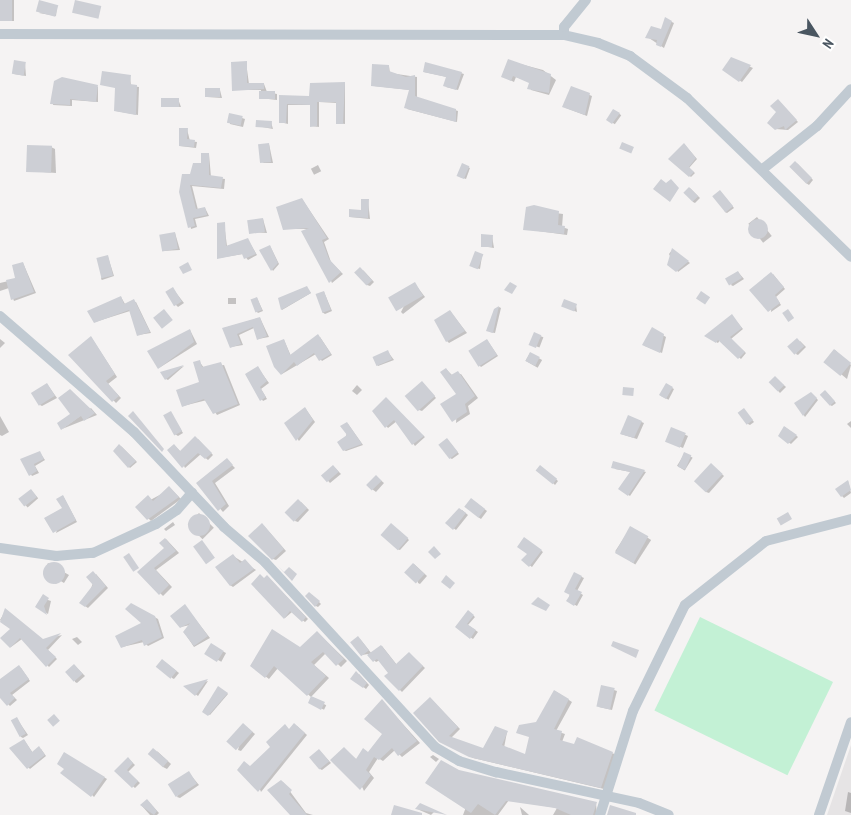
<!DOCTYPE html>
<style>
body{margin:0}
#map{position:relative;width:851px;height:815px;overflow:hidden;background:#f5f3f3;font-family:"PT Sans Narrow",sans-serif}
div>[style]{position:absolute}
.education>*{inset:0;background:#e6e4e5}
.green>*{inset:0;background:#c3f1d5;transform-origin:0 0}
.shadow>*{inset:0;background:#0003;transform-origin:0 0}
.building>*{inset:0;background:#cdcfd5;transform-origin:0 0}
.round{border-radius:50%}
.minor>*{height:10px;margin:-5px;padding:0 5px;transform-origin:5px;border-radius:5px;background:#c1cad2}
span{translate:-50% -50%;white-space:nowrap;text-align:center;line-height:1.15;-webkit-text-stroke:4px #fff;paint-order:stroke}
.north{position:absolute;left:791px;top:10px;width:50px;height:50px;-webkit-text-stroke:4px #fff;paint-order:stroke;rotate:125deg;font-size:14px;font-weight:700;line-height:20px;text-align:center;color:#4a5661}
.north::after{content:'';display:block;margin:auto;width:18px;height:22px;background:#4a5661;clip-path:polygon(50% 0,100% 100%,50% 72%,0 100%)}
</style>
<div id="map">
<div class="education">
<i style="clip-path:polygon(851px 745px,851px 815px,827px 815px)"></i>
</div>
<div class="green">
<i style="left:700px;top:617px;width:148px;height:104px;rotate:26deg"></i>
</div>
<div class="shadow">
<i style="left:0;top:0;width:14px;height:21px"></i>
<i style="clip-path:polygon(57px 7px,56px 16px,39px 13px)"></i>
<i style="clip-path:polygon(665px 19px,674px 23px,664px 48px,649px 38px,662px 30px)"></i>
<i style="clip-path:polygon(732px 59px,753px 68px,742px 82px,724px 70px)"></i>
<i style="clip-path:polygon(509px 61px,543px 70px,556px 80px,549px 95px,531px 90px,530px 82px,516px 77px,514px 82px,506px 78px)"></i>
<i style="clip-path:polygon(246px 62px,249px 84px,264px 84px,267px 92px,277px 94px,277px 100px,260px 98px,261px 90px,233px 90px)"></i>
<i style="clip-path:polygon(25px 63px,26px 76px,14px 74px)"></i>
<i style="clip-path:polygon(426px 63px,464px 74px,458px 90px,446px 87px,447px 77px,424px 72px)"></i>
<i style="clip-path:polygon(389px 66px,390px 73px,417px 77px,417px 98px,458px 111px,457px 122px,407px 109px,410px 90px,374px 86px)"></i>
<i style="clip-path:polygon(130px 76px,131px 86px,139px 87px,138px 115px,116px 111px)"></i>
<i style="clip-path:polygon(55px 83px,98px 87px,98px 102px,72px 100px,72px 106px,53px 105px)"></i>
<i style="clip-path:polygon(345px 83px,345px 124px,337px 123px,337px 103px,319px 102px,319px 127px,311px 126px,311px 105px,288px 105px,288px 124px,280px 122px,281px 96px,311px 97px)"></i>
<i style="clip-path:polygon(572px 88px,592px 96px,587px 116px,566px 108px)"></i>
<i style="clip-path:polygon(220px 90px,222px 98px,207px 97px)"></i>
<i style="clip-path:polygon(178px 99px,181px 107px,162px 106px)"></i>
<i style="clip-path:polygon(779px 102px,798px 122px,788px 130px,776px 129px)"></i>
<i style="left:614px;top:110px;width:9px;height:11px;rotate:36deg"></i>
<i style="clip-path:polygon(230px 114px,245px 119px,243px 127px,230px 124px)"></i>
<i style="clip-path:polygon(271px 122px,273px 129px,257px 126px)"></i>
<i style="clip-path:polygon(187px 129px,190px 141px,197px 142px,196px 148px,180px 146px)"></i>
<i style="clip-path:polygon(269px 144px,273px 163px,264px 163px,262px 162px)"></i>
<i style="clip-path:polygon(685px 145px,697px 159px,689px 168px,695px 173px,691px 177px,670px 159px)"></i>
<i style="clip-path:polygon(51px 147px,55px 149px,56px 173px,29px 171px)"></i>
<i style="clip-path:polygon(209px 154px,211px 177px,225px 179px,224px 189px,192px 186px,198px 210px,205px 208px,209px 216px,195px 219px,197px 227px,191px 229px,183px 175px,191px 175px)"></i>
<i style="clip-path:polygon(797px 163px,813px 180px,809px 185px,806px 183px)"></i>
<i style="left:318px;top:165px;width:7px;height:8px;rotate:63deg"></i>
<i style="clip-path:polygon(463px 165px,470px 168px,466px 179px,460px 177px)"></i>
<i style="clip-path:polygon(690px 188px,700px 198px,695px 203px,693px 202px)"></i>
<i style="clip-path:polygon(720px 191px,734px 208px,727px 213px,725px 212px)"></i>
<i style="clip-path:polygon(302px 199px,329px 239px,324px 242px,331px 262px,343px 274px,332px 283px,309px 229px,284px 229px)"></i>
<i style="clip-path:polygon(368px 201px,370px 219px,350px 217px,362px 211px)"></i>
<i style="clip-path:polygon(527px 209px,563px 214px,562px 227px,568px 229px,567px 235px,524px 229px)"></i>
<i style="left:757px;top:217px;width:24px;height:11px;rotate:52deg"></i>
<i style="clip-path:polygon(263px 219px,267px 233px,249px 232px)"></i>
<i style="clip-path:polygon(224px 223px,227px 246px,248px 240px,257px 255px,248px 260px,243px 254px,219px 258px)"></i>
<i style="clip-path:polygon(175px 233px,180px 250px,162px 251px)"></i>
<i style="clip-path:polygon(492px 236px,494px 248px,482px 246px)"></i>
<i style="clip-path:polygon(270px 246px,279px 264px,273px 271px,261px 250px)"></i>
<i style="clip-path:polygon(672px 250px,690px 263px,678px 272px,669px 254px)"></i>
<i style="clip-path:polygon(482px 256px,480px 269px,473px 267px)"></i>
<i style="clip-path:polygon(108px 257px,114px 276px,102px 280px,101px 279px)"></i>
<i style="clip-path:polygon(23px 263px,36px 293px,14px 301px,9px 288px,0 291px,0 283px,17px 279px)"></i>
<i style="clip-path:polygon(363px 270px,374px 282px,370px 286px,367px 285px)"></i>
<i style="clip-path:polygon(738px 272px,744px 279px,733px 286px,731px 285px)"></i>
<i style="clip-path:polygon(773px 274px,785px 289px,776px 297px,781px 305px,771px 312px)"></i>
<i style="clip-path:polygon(415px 284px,425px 297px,403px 314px,401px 312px)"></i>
<i style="clip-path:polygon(307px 288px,311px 293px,282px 310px,280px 299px)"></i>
<i style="clip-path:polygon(173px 289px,184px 303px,178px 307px,176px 305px)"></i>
<i style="clip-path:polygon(324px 292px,332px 311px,325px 314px,322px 312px)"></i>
<i style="clip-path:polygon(121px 297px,125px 304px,136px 302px,151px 333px,138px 335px,130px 311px,95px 322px)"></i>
<i style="left:228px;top:298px;width:8px;height:6px"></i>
<i style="clip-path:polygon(257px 298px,263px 311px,258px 313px,256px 311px)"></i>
<i style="clip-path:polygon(576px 305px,577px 312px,565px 307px)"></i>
<i style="clip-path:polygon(499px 307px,501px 308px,495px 333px,490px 332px,495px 309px)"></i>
<i style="clip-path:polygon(450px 311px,467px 333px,449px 343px,447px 341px)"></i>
<i style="clip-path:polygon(732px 316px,743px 329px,731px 339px,746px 353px,741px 359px,720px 340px,718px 343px,706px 336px)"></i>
<i style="clip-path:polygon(260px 318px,269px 337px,258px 339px,254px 328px,239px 335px,243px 345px,231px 347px,224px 328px)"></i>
<i style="clip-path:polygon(652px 329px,666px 337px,662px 353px,645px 346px)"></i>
<i style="clip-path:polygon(190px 330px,197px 344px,159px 368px)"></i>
<i style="left:535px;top:334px;width:9px;height:11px;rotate:21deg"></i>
<i style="clip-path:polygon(91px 337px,117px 377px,108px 384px,121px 398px,116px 403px,70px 355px)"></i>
<i style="clip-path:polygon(320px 337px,332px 355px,322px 361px,316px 354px,282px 374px,284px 340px,291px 356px)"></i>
<i style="clip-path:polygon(0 339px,5px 343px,0 348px)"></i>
<i style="clip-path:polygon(487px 340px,498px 356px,481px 367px,479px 365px)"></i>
<i style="clip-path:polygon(800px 341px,806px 347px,798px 355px,796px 354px)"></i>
<i style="clip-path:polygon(835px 350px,851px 365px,847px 379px,825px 361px)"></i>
<i style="clip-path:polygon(388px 352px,394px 360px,378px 366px,375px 358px)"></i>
<i style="left:530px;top:353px;width:14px;height:9px;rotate:30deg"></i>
<i style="clip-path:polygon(199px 361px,204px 368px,224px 365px,240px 405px,217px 415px,207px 400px,183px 406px,200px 383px)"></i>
<i style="clip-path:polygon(184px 366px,168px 380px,166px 379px,165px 372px)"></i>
<i style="clip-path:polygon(258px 368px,269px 383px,261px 389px,267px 399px,263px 401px,246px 375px)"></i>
<i style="clip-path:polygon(446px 369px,453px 376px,461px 374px,478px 398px,468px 406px,470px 414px,456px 423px,458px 394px)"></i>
<i style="clip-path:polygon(775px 377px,786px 387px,780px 393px,770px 382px)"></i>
<i style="clip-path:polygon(422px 382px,436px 398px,422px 411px,419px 410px)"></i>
<i style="clip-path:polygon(47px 384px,57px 398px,42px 406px,40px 405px)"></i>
<i style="clip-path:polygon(357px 385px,362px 390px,357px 395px,352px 391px)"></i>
<i style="left:666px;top:385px;width:9px;height:12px;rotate:27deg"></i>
<i style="clip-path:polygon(825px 391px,836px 403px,832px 406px,830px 405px)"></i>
<i style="clip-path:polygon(813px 395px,818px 400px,805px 417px,796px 403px)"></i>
<i style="clip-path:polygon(91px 408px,97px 415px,62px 429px,87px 411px)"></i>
<i style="clip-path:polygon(305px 408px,315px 422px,299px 441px,286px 423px)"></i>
<i style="clip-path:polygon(744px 410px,754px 422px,750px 425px,748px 424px)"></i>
<i style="clip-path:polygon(373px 411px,409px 424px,425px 437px,415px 446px,397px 421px,388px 428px)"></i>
<i style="clip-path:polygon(171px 413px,183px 433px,178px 436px,175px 434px)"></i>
<i style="clip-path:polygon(0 416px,9px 432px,2px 436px,0 435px)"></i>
<i style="clip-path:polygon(629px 417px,644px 423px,637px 439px,621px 434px)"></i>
<i style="clip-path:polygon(851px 421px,851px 428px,847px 424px)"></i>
<i style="clip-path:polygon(348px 424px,363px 445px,346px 451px,344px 450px)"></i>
<i style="clip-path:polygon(785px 427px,798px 437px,791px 444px,780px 436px)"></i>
<i style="clip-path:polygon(672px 429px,688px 436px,683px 448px,669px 442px)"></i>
<i style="clip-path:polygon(198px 439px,213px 455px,208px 460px,201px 454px,185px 468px,174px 445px,181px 452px)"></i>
<i style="clip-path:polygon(447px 439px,459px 454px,452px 459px,450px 458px)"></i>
<i style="clip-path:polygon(121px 446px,137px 462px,130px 468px,129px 467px)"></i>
<i style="clip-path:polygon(40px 453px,45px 460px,35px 466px,39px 473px,32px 476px,22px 460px)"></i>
<i style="left:685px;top:453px;width:9px;height:15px;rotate:32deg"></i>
<i style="clip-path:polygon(227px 460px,235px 468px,215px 483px,229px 506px,223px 512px,198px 483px)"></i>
<i style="clip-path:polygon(614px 462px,646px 472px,630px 496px,620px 488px,631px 472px,615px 469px)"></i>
<i style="clip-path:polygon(713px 466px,724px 476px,709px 493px,706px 492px)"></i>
<i style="clip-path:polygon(335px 468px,341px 474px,330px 483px,323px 475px)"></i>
<i style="clip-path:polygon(543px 468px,558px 481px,555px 485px,553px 483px)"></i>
<i style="clip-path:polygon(378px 478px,384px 483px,376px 492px,368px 486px)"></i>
<i style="clip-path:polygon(848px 481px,851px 493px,844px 498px,842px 496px)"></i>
<i style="clip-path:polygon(171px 489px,181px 499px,151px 521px,137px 507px)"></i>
<i style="left:31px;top:490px;width:11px;height:14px;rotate:49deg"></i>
<i style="clip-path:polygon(63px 496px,77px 522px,56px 533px,64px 508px)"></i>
<i style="clip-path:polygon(474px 501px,487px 511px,481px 519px,478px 517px)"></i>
<i style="clip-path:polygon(301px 502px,309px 510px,298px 522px,295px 521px)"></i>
<i style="clip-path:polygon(462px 510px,468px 515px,456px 530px,447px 523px)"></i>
<i style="left:199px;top:513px;width:21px;height:16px;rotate:45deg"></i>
<i style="clip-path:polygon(173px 522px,175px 525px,166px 531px,164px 529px)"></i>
<i style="clip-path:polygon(264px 526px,286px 551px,276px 560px,273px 559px)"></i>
<i style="clip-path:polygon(393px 526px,409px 540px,400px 550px,397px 549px)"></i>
<i style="left:631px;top:527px;width:24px;height:29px;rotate:33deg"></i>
<i style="clip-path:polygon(166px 539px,179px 553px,156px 570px,172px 587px,163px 596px,139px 572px,166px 548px)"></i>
<i style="clip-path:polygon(525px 539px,543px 552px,532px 567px,523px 560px,528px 554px)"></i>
<i style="clip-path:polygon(233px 556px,256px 570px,233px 587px,230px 585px)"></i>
<i style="clip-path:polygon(48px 563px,69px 575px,64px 583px,59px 580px,56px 584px,43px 574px)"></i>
<i style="clip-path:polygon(414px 564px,427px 576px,420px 584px,418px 583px)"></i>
<i style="clip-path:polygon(96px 574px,108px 588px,88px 608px,85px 606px)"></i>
<i style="clip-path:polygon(575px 574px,584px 578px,577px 591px,583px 595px,577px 606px,568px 601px)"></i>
<i style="clip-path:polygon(267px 576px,308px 619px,305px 622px,292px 612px,285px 618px,264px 579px)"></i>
<i style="clip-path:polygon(312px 595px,321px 604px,318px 607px,316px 606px)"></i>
<i style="clip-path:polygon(42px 598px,51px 601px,48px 614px,36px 606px)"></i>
<i style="clip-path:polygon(131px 604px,158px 619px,164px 638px,148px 646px,144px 642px,122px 647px,143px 623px)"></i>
<i style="clip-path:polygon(185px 606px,210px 638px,194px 647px,184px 632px,190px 625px,181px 627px)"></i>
<i style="clip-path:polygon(6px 610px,43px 640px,62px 635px,48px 650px,57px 659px,49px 667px,22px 639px,11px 647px,12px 628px,0 620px)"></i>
<i style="clip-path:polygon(469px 612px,475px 617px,468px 625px,478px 632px,473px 639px,456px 627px)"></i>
<i style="clip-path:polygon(320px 635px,347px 661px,341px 667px,326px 653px,314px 665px,329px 678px,311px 697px,278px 668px,269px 679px,252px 666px,301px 648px)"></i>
<i style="clip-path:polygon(77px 637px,82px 642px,78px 645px,72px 639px)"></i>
<i style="clip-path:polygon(360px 639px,372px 654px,382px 646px,397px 665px,409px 653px,425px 668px,402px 692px,386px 676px,390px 673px,380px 660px,376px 662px,368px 654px,362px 655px)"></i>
<i style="left:211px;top:645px;width:17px;height:10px;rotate:28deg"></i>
<i style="clip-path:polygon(165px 662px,179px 673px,174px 679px,172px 678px)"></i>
<i style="clip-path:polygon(74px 665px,85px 676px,77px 683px,75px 682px)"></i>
<i style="clip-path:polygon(21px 668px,30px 681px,12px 695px,17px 700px,10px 706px,0 696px,0 682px)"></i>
<i style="clip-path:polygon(359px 674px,369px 685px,366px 689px,352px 678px)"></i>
<i style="clip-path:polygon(208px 681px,198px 696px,186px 687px)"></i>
<i style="clip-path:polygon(602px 686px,617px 691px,612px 710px,599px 707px)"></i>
<i style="clip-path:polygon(218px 688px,228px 694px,210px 715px,203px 711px)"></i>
<i style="clip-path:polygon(555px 691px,572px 702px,556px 731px,565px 734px,562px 742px,615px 754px,604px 789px,473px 758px,440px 741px,430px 698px,460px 729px,451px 738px,484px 750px,507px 732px,504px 748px,526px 755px,530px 737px)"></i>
<i style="left:312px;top:698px;width:16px;height:5px;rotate:27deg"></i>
<i style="clip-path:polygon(382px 701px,420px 743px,402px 757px,395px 750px,383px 761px,378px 758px,369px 772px,374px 778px,364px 791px,344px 748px,357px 760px,368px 753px,383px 734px)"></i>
<i style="clip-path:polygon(17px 719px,28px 735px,23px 738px,21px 737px)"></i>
<i style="clip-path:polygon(245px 726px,255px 734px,241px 751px,238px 750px)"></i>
<i style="clip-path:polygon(297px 726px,307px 735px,261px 792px,251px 767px)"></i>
<i style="clip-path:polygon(24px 740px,33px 753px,41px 749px,46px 756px,30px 769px,11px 748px)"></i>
<i style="clip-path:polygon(319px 750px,331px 763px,322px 770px,320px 769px)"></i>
<i style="clip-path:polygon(157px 751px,171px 764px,167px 769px,163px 767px)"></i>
<i style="clip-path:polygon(65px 754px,107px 779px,94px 797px,66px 769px)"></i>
<i style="clip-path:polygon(433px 755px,439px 759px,436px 762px,430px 757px)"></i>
<i style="clip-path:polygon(130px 760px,135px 765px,128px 772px,140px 783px,135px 788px,116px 771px)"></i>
<i style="clip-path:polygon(459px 771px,596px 803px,597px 815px,553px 815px,557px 808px,509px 800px,498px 815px,463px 815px,466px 807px)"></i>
<i style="clip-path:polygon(189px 773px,199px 785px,180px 798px,177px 797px)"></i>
<i style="clip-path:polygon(283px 782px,306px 813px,313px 815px,292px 815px)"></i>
<i style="clip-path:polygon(848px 792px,851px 793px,851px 813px,845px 811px)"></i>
<i style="clip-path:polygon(149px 802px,159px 813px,157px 815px,150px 815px,142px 806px)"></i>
<i style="clip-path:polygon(520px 807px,529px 815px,522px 815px)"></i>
<i style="clip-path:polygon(417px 809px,435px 811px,431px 815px)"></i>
</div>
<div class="building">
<i style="left:0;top:0;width:12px;height:21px"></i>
<i style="left:39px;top:0;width:20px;height:12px;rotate:15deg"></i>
<i style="left:75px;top:0;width:27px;height:13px;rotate:13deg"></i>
<i style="clip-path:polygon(665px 17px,672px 21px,661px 47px,656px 45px,657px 40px,645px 38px,651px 26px,661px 29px)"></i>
<i style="clip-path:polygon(731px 57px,751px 65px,739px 82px,722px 70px)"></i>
<i style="clip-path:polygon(508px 59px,551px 74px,549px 93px,527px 89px,529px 83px,513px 76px,511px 81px,501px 77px)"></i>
<i style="left:14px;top:60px;width:12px;height:14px;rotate:9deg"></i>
<i style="clip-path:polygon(247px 61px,247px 83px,264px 83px,264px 89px,232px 91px,231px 62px)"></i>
<i style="clip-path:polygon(425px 62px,462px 72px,456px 90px,443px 86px,446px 77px,423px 72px)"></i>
<i style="clip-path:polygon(372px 64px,389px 65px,389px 71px,406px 77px,415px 75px,415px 96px,456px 109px,456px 122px,404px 108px,409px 90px,371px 86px)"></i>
<i style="clip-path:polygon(102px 71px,131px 75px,130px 84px,137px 85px,136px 115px,114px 111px,115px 88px,100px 85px)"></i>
<i style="clip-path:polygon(62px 77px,98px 85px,96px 102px,70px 99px,70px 105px,50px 104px,54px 81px)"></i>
<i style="clip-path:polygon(345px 82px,343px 124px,336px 124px,336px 102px,317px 102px,317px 126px,310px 127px,310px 105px,287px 104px,286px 123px,279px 123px,279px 95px,309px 96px,310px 83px)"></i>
<i style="clip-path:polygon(571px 86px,590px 93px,585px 115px,562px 107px)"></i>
<i style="left:220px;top:88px;width:9px;height:15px;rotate:90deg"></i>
<i style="left:259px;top:91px;width:16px;height:8px"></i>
<i style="left:161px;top:98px;width:18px;height:9px"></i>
<i style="clip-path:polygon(778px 99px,797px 120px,785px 130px,784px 126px,775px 130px,767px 123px,776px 112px,770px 106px)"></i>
<i style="clip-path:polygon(613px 109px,620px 113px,612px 124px,606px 120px)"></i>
<i style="left:229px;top:113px;width:14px;height:10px;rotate:12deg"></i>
<i style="left:256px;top:120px;width:16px;height:7px;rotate:4deg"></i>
<i style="clip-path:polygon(179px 128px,188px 128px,187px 139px,195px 140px,194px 147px,179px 146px)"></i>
<i style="left:622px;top:142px;width:13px;height:7px;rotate:23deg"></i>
<i style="left:269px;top:143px;width:19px;height:11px;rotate:84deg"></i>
<i style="clip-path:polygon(684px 143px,696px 158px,689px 167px,694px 172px,689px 177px,668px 159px)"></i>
<i style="left:27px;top:145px;width:25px;height:27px;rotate:2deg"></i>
<i style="clip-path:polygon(201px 153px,209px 153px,209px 175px,223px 177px,221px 188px,190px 185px,196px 209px,205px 207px,207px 215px,193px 218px,195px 226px,188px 228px,179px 192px,182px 174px,190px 174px,193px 163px,201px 163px)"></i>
<i style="left:795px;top:161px;width:24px;height:8px;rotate:45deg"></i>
<i style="left:462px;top:163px;width:8px;height:14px;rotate:23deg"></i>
<i style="clip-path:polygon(661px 179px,666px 183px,671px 179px,679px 188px,670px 202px,653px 189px)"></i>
<i style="left:689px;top:187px;width:13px;height:8px;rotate:45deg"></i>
<i style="left:720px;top:190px;width:21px;height:10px;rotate:51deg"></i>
<i style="clip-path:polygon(302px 198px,327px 238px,322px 240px,329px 259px,341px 272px,329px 283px,301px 231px,309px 228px,283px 230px,276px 207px)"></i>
<i style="clip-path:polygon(361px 199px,369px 199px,368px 218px,349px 217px,349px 209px,361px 210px)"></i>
<i style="clip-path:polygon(534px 205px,559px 211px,558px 225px,565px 226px,564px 234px,523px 230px,526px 207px)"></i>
<i style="left:263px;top:218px;width:14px;height:16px;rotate:82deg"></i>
<i class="round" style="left:748px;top:219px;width:20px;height:20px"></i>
<i style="clip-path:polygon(225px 222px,226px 246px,248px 238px,256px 254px,244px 259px,242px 254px,217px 259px,217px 223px)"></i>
<i style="left:175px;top:232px;width:17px;height:16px;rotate:80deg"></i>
<i style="clip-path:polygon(481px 234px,493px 235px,492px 247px,481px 247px)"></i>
<i style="clip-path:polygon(270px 245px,278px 263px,271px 271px,259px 250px)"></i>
<i style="clip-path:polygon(672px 248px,689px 261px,676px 272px,667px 265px)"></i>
<i style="left:475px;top:251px;width:9px;height:16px;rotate:21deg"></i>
<i style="left:108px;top:255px;width:21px;height:12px;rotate:76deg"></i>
<i style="clip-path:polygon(23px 262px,34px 292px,11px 300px,6px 280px,15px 278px,12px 265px)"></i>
<i style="clip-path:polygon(188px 262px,192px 270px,183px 274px,179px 267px)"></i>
<i style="left:360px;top:267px;width:18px;height:8px;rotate:47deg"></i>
<i style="left:738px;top:271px;width:8px;height:15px;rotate:60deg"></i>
<i style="clip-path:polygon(771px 272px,784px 287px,775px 295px,780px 303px,768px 312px,749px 290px)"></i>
<i style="left:415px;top:282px;width:16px;height:31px;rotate:60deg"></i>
<i style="clip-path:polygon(510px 282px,517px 286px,512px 294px,504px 290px)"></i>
<i style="clip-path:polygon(307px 286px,311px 293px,281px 310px,278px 298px)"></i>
<i style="left:173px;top:287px;width:17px;height:9px;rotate:59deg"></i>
<i style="left:324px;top:291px;width:20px;height:9px;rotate:70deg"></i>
<i style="left:701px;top:291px;width:11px;height:9px;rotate:34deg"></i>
<i style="clip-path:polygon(121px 296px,124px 304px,134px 299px,150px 332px,137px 336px,129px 310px,94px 323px,87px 311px)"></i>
<i style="left:257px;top:297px;width:14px;height:7px;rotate:69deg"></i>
<i style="left:564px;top:299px;width:14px;height:8px;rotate:21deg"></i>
<i style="clip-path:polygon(499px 306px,493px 333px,486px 331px,494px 309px)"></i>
<i style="left:164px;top:309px;width:14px;height:14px;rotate:51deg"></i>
<i style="left:788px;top:309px;width:11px;height:7px;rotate:56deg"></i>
<i style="clip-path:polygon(450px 310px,465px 331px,446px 342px,434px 320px)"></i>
<i style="clip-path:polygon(732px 314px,742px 328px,730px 337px,745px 352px,738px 359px,718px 340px,716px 343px,704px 336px)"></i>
<i style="clip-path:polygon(260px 317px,267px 336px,257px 340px,253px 327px,237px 334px,241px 344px,230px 348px,222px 328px)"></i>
<i style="clip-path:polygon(652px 327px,664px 334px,660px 353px,642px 345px)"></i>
<i style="clip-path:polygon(190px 329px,194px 342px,158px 369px,147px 351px)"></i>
<i style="left:534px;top:332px;width:8px;height:14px;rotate:23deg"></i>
<i style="clip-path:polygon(318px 334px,331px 354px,319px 361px,314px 353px,297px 366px,294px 362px,281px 375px,274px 367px,266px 346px,284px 339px,290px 355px)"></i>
<i style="clip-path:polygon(91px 336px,115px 374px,106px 381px,119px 396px,112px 402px,68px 355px)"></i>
<i style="left:797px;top:338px;width:11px;height:13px;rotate:49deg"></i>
<i style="left:487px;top:339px;width:19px;height:22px;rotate:58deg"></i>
<i style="left:834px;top:349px;width:22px;height:17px;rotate:39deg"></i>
<i style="left:388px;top:350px;width:10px;height:17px;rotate:66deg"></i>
<i style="left:530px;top:352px;width:11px;height:10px;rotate:27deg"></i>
<i style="clip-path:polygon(200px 360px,202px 367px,221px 362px,238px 404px,213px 414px,204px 399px,182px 407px,176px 390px,199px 382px,193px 362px)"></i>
<i style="clip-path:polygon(184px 365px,165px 380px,160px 372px)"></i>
<i style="clip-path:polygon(258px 366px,267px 381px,260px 387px,266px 397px,260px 401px,245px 374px)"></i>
<i style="clip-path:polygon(446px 368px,451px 375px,458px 371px,475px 396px,465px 404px,467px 412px,452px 422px,440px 404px,456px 394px,440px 372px)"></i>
<i style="left:775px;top:376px;width:13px;height:9px;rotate:45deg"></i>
<i style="left:422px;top:381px;width:20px;height:23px;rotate:49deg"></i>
<i style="left:47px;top:383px;width:15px;height:19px;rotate:58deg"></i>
<i style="left:666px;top:383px;width:8px;height:14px;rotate:30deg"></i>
<i style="left:623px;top:387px;width:11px;height:8px;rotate:5deg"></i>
<i style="clip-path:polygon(70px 389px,95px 413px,84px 421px,81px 416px,61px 430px,57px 423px,70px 414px,58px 398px)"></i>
<i style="left:825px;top:390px;width:15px;height:7px;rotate:48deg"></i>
<i style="clip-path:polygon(811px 392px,817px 398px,803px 416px,794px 403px)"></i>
<i style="clip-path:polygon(386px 397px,424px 436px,412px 445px,394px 420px,385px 428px,372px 411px)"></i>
<i style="clip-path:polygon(305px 407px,313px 420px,296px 441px,284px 423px)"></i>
<i style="left:744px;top:408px;width:15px;height:8px;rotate:53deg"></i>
<i style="clip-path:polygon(133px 411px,164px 449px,162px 452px,128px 416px)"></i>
<i style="left:171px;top:411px;width:23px;height:9px;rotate:61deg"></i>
<i style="clip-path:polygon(628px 415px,642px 421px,634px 438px,620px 434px)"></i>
<i style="clip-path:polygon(347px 422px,362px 444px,343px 451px,337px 442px,347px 435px,340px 426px)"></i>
<i style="clip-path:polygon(784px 426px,797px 435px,788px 444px,778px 436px)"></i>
<i style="left:671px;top:427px;width:16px;height:16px;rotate:22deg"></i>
<i style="clip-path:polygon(195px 436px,212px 453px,205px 459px,198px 453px,182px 468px,167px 450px,174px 444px,180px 451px)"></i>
<i style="left:447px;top:438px;width:18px;height:11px;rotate:52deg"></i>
<i style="clip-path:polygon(119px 444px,136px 461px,128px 468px,113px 451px)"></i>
<i style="clip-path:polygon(40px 451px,44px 459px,34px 464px,37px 471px,29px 476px,20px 459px)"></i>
<i style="left:684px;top:452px;width:8px;height:16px;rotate:23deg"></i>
<i style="clip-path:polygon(227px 458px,233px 465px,212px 481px,226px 504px,218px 511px,196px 483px)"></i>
<i style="clip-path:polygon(613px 461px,645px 470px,628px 496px,618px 489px,630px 472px,611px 468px)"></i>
<i style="left:711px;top:463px;width:16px;height:25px;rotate:43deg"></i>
<i style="left:333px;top:465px;width:9px;height:16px;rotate:49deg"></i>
<i style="left:540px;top:465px;width:22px;height:7px;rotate:39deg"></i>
<i style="left:376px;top:475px;width:8px;height:14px;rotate:45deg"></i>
<i style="clip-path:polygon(848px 480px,851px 490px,841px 497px,835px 489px)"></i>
<i style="clip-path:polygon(169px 486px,179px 497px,147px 520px,135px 507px,148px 495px,153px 501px)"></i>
<i style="left:31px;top:489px;width:10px;height:16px;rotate:53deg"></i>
<i style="clip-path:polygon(63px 495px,76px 520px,53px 533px,44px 518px,62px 508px,56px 499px)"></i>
<i style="left:471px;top:498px;width:18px;height:11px;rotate:38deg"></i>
<i style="left:298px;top:499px;width:13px;height:19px;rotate:45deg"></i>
<i style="clip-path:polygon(459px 508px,466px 513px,453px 530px,445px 523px)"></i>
<i style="left:788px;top:512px;width:8px;height:13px;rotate:60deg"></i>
<i class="round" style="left:188px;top:514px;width:22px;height:22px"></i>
<i style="clip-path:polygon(262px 523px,284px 549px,272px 560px,248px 536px)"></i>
<i style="left:391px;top:523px;width:23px;height:16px;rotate:41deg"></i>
<i style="left:630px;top:526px;width:21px;height:31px;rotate:29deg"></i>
<i style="clip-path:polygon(524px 537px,542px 550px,529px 567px,521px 560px,527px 554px,517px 547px)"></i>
<i style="clip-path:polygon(165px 538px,176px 551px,154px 568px,169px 585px,159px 595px,137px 572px,164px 548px,159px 543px)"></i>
<i style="left:202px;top:540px;width:22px;height:11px;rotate:54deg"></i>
<i style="clip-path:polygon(434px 546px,441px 554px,435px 559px,428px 552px)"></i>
<i style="left:129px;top:553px;width:18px;height:7px;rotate:56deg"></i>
<i style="clip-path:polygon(233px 554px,240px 563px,245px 559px,254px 569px,230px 586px,215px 567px)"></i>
<i class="round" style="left:43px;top:562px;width:22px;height:22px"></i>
<i style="left:413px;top:563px;width:16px;height:13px;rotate:43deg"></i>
<i style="clip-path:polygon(277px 565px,284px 572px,289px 567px,297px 574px,292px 581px)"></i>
<i style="clip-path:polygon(93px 571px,106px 586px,85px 607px,79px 603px,93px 585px,86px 577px)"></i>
<i style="clip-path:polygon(574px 572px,582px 576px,575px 589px,582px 592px,574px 606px,566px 601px,570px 595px,564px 592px)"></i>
<i style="clip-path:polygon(260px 574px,264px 578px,267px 575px,306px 617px,302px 622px,290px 611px,284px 619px,251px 584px)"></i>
<i style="clip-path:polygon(446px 575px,455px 583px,450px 589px,441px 582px)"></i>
<i style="clip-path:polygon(309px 592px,320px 601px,315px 607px,305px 596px)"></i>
<i style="clip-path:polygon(43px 594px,49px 598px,44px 606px,47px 615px,35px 607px)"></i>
<i style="clip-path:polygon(538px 597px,550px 605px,546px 611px,531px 604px)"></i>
<i style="clip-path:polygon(131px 603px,155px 616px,162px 637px,144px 646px,142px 640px,121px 648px,115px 636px,141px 623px,125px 609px)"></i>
<i style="clip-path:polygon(185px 604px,208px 636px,194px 646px,183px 632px,190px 623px,180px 628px,170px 616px)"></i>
<i style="clip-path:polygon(5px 608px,43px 639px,61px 633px,46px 648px,56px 657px,46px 667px,20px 638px,10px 648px,0 638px,10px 629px,0 622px)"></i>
<i style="clip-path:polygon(468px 610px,474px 615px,467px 624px,476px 630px,470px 639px,455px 627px)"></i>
<i style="clip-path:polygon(272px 629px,300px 647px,317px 631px,344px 659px,336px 666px,323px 652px,311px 662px,326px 676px,307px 696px,274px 666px,265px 678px,250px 666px)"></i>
<i style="left:358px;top:636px;width:18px;height:10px;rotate:52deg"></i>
<i style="clip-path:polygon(613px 641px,639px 650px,636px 658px,611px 646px)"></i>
<i style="left:211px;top:643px;width:15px;height:13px;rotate:32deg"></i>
<i style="clip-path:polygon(381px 645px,396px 664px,409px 652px,423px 666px,399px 691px,384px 676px,388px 673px,377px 659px,373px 662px,367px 655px)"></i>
<i style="left:162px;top:659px;width:19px;height:10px;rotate:39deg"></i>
<i style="left:74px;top:664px;width:13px;height:12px;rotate:48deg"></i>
<i style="clip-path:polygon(19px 665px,29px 679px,10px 693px,15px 698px,7px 706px,0 698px,0 679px)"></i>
<i style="clip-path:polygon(356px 671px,367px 683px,363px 688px,350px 679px)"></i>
<i style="clip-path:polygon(208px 679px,195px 696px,183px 686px)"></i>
<i style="left:601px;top:685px;width:14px;height:22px;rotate:12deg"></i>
<i style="clip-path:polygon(218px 686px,228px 693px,208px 716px,202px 712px)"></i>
<i style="clip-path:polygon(554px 690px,569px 699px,554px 729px,562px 731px,560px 740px,574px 744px,577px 737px,613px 752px,601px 788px,469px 757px,439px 742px,413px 713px,430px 697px,458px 727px,449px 736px,483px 748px,495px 726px,508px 731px,502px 745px,525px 754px,529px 737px,516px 733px,519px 725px,536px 722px)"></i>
<i style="clip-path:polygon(311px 696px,325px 702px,321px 710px,308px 703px)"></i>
<i style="clip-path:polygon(382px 699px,417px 741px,398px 756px,392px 748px,379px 760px,374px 757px,366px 770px,371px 775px,360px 790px,330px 760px,344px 747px,356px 759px,363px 748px,368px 752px,382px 734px,364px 719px)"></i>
<i style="left:54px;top:714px;width:9px;height:9px;rotate:49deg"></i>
<i style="left:17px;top:717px;width:19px;height:7px;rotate:62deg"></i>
<i style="left:243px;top:723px;width:13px;height:25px;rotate:42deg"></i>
<i style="clip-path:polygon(294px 723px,305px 733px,258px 792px,237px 770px,244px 761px,250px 766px,270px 747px,266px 742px,285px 724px,289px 729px)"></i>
<i style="clip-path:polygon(24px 739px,32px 752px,39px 746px,45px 755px,27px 769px,9px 748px)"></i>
<i style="left:153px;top:748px;width:20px;height:8px;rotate:41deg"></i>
<i style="left:319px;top:749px;width:16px;height:13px;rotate:50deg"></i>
<i style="clip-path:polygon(64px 752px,105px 777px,91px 797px,60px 773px,64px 769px,57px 764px)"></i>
<i style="clip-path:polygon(128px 757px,133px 763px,127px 770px,138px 781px,132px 788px,114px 771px)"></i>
<i style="clip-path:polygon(441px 760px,459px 770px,597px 802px,593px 815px,571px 815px,555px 808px,506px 801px,495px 815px,478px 804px,471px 813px,425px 783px)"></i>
<i style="left:189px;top:771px;width:15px;height:25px;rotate:58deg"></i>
<i style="clip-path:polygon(281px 780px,292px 790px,289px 794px,307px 815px,290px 815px,267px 790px)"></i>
<i style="clip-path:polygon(147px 799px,157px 811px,154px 815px,140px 805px)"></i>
<i style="clip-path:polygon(420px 803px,447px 815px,415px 809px)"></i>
<i style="clip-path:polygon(394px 805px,422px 813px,422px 815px,391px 815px)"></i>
<i style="clip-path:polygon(610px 805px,636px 813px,636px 815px,607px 815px)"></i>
</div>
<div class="minor">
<i style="left:0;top:34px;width:564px;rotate:0.1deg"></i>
<i style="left:564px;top:35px;width:35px;rotate:13deg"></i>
<i style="left:598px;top:43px;width:35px;rotate:22deg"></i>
<i style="left:630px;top:56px;width:71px;rotate:36.4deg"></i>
<i style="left:687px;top:98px;width:228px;rotate:44.1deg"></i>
<i style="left:564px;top:35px;width:8px;rotate:-90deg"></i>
<i style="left:564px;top:27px;width:35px;rotate:-51deg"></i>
<i style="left:764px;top:168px;width:68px;rotate:-38.4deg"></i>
<i style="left:817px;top:126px;width:50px;rotate:-47.4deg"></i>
<i style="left:0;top:316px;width:177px;rotate:40.9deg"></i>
<i style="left:134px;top:432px;width:131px;rotate:46.5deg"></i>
<i style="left:224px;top:527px;width:54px;rotate:40.5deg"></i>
<i style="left:265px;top:562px;width:251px;rotate:47.4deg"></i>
<i style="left:435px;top:747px;width:28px;rotate:30deg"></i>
<i style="left:459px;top:761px;width:39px;rotate:17deg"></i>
<i style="left:496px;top:772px;width:146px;rotate:12.2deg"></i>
<i style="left:639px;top:803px;width:32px;rotate:22deg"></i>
<i style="left:0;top:548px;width:57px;rotate:8.1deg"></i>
<i style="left:56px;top:556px;width:37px;rotate:-5deg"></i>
<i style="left:93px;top:553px;width:69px;rotate:-24.7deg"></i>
<i style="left:156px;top:524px;width:25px;rotate:-34deg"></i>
<i style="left:177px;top:510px;width:23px;rotate:-49deg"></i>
<i style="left:600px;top:815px;width:109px;rotate:-72.4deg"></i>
<i style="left:633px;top:711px;width:118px;rotate:-63.9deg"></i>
<i style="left:685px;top:605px;width:103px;rotate:-38.3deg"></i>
<i style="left:766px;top:541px;width:88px;rotate:-14.5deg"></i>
<i style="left:819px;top:815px;width:98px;rotate:-71deg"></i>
</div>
<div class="north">N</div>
</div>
